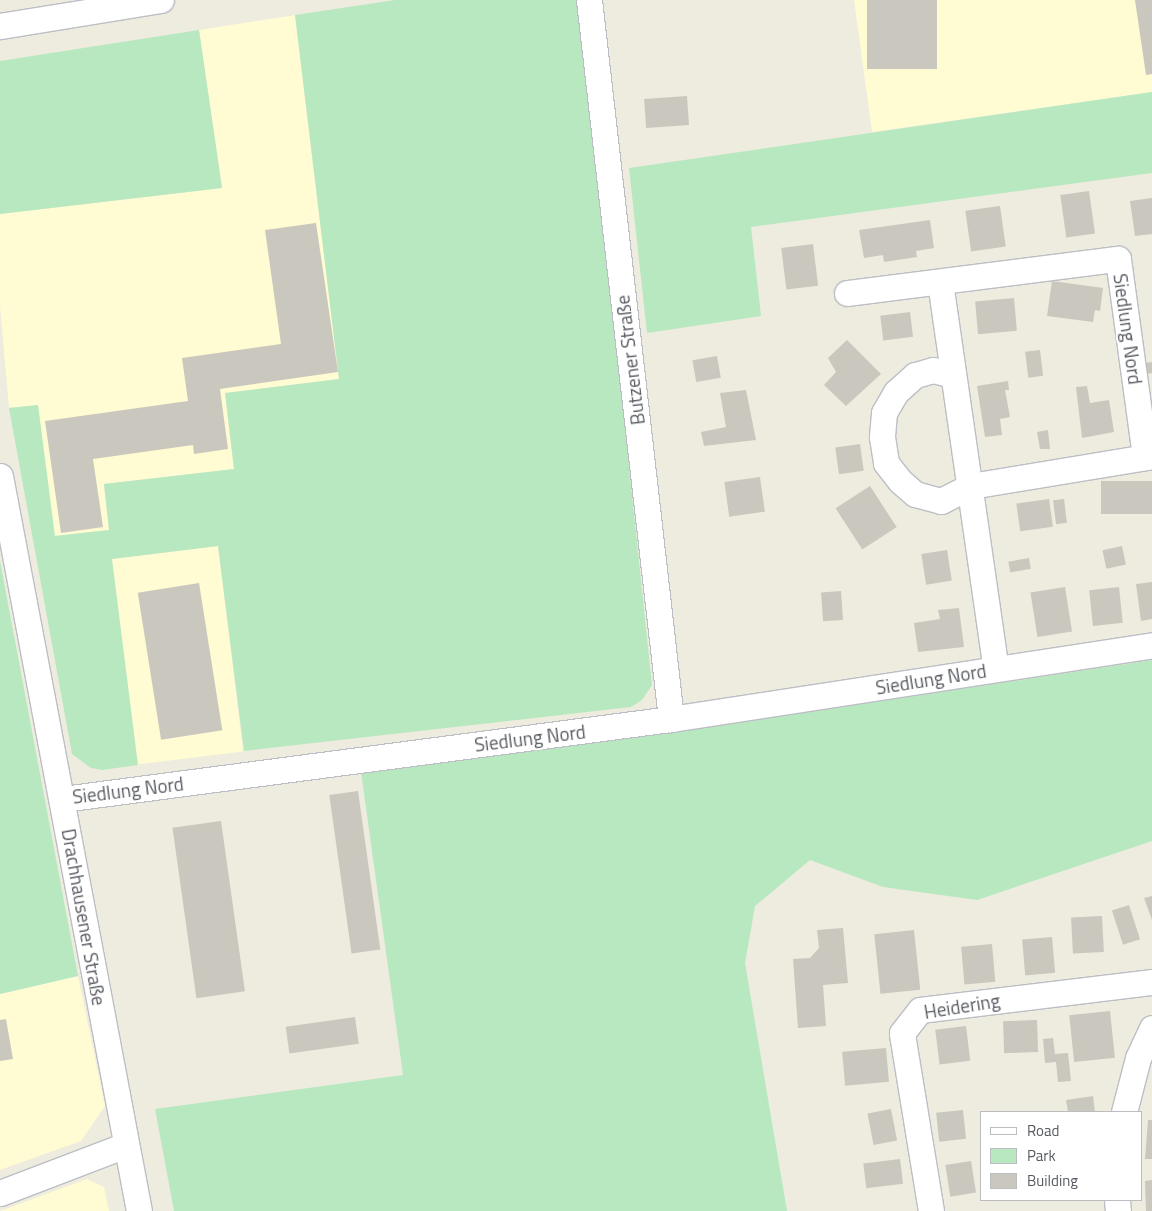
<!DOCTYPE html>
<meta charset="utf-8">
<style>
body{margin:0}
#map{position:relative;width:1152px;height:1211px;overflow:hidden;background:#edecdf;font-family:"Titillium Web",sans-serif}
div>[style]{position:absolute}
.commercial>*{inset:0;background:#fffbd2;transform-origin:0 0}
.green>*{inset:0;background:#b8e8bf}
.building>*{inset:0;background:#cac8be;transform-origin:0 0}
.roads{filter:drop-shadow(1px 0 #bcbec5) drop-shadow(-1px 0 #bcbec5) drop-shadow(0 1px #bcbec5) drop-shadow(0 -1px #bcbec5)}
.street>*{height:25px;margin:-12.5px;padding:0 12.5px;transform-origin:12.5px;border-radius:12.5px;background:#fff}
span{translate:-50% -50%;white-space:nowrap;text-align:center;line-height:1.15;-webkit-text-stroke:4px #fff;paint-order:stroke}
.street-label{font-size:19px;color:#585b62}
.legend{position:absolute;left:980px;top:1111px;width:162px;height:90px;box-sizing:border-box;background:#fff;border:1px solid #bcbdc0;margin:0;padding:6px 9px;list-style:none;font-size:15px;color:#585b62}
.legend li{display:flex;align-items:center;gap:10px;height:25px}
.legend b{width:25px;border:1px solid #bcbdc0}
</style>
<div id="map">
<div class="commercial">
<i style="clip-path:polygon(854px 0,1152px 0,1152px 92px,872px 132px)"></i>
<i style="clip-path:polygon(295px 15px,339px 379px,225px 393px,234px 469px,104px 484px,109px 530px,54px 536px,38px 405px,9px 408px,0 307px,0 214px,222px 188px,199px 30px)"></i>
<i style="left:218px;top:546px;width:207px;height:107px;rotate:83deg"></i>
<i style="clip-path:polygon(78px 976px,105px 1106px,81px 1141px,0 1170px,0 994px)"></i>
<i style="clip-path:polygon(87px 1179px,104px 1187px,109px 1211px,0 1211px)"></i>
</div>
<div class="green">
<i style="clip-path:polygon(395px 0,580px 0,652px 685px,642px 700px,631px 707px,244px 751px,218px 546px,112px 559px,138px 765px,102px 770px,91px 768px,72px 754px,9px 408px,38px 405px,55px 536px,109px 530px,104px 484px,234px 469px,225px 393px,339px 379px,295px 15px)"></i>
<i style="clip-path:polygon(199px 30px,222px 188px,0 214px,0 61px)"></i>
<i style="clip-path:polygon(1152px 92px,1152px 173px,751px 227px,761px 316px,647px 333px,629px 168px)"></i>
<i style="clip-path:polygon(0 561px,78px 976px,0 994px)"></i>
<i style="clip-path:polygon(1152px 660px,1152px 841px,977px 900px,883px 887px,810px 860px,755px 906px,745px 963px,787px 1211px,174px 1211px,155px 1109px,403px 1075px,361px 772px,698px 729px)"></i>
</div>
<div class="building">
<i style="left:867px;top:0;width:70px;height:69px"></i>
<i style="clip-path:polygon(1135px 0,1152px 0,1152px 74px,1146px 75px)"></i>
<i style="left:687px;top:96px;width:29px;height:43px;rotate:86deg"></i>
<i style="left:1089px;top:191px;width:43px;height:29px;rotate:82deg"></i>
<i style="clip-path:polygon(1152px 198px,1152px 234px,1135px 236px,1130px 201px)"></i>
<i style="left:1000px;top:206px;width:41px;height:35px;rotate:82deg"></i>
<i style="clip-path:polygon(930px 220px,934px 248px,916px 251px,917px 257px,884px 262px,883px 255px,864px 258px,859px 230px)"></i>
<i style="clip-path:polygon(316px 223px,338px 372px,220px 389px,228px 449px,194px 454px,193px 445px,93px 459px,103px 527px,61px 533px,45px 421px,188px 401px,182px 358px,281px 344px,265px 230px)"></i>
<i style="left:813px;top:244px;width:42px;height:32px;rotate:83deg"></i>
<i style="clip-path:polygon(1052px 281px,1103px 288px,1100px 311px,1095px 310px,1093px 322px,1047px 316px)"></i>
<i style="left:1014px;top:298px;width:33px;height:39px;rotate:85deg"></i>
<i style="left:910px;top:312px;width:25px;height:30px;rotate:83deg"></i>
<i style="clip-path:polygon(847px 340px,881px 374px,846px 406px,824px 385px,836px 372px,828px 358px)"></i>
<i style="left:1040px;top:350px;width:26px;height:15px;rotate:83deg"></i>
<i style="left:717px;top:356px;width:22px;height:25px;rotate:80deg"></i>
<i style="clip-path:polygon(1152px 362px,1152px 373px,1147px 374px,1145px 363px)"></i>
<i style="clip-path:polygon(1008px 381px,1009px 390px,1005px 390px,1010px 417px,1000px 419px,1002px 435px,985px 437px,977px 386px)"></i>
<i style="clip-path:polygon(1087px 386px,1090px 403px,1109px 400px,1114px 432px,1082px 438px,1076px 387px)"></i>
<i style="clip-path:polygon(746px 390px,756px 440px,704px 446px,701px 432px,726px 427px,720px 393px)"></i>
<i style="clip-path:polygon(1048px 430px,1050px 449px,1040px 449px,1037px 432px)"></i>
<i style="left:860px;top:444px;width:27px;height:25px;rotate:82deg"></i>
<i style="left:760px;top:477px;width:35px;height:36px;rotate:82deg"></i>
<i style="left:1152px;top:481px;width:33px;height:51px;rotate:90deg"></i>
<i style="left:870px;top:486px;width:49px;height:41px;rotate:57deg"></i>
<i style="left:1049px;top:499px;width:28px;height:33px;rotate:82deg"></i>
<i style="left:1064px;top:499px;width:24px;height:11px;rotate:83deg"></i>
<i style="left:1122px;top:546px;width:19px;height:20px;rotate:78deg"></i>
<i style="left:947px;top:550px;width:31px;height:26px;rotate:81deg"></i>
<i style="left:1029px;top:558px;width:11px;height:21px;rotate:80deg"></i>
<i style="clip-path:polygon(1152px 582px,1152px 619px,1141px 621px,1136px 584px)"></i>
<i style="left:199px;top:583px;width:149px;height:62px;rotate:81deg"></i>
<i style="left:1065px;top:587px;width:45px;height:35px;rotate:81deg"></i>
<i style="left:1119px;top:587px;width:36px;height:30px;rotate:84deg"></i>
<i style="left:841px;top:591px;width:29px;height:20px;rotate:86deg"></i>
<i style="clip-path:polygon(959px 608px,964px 647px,918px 652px,914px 623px,940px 619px,938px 610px)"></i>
<i style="left:358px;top:791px;width:160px;height:29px;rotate:82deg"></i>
<i style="left:221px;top:821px;width:172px;height:49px;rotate:82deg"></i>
<i style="clip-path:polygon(1152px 896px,1152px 920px,1144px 898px)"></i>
<i style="left:1129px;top:905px;width:36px;height:18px;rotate:72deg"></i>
<i style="left:1102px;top:916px;width:36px;height:31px;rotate:87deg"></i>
<i style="clip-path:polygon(843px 928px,848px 983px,823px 985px,826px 1026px,798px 1028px,793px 959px,810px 958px,819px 948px,817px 930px)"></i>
<i style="left:914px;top:930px;width:60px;height:40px;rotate:84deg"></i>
<i style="left:1052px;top:937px;width:36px;height:30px;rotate:85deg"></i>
<i style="left:992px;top:944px;width:38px;height:31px;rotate:85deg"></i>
<i style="left:1110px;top:1011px;width:47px;height:41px;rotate:84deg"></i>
<i style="left:355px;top:1017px;width:27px;height:70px;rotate:82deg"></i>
<i style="clip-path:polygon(6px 1019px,13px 1059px,0 1061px,0 1020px)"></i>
<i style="left:1037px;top:1020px;width:32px;height:34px;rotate:88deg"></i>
<i style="left:966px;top:1026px;width:35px;height:31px;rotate:83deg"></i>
<i style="clip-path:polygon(1053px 1038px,1055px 1054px,1068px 1053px,1071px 1081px,1058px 1082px,1056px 1062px,1045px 1063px,1043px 1039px)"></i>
<i style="left:886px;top:1048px;width:34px;height:44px;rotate:85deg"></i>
<i style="clip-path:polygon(1093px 1096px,1095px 1112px,1068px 1112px,1066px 1100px)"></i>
<i style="left:891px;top:1109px;width:32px;height:24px;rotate:79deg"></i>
<i style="left:963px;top:1110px;width:29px;height:27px;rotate:84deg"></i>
<i style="clip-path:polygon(1148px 1120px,1152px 1120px,1152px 1159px,1145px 1159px)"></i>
<i style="left:900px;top:1159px;width:25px;height:37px;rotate:83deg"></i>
<i style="left:971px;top:1161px;width:32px;height:26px;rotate:81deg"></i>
<i style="clip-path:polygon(1152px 1180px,1152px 1211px,1146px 1211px,1145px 1181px)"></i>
</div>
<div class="roads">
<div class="street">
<i style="left:589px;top:0;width:724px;rotate:83.49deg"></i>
<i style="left:0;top:26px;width:163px;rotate:-9.2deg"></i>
<i style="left:940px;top:282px;width:391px;rotate:81.8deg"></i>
<i style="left:847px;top:293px;width:273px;rotate:-7.2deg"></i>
<i style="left:1118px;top:259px;width:200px;rotate:82.2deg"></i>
<i style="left:953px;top:375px;width:21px;rotate:-166deg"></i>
<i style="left:933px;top:370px;width:19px;rotate:164deg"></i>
<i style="left:915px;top:375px;width:25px;rotate:138deg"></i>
<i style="left:896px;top:392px;width:24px;rotate:120deg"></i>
<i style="left:884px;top:413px;width:24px;rotate:95deg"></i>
<i style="left:882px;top:437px;width:26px;rotate:81deg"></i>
<i style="left:886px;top:463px;width:23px;rotate:52deg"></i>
<i style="left:900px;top:481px;width:20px;rotate:41deg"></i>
<i style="left:915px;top:494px;width:27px;rotate:15deg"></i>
<i style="left:941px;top:501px;width:34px;rotate:-27deg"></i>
<i style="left:971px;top:486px;width:183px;rotate:-9.4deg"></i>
<i style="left:0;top:476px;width:748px;rotate:79.29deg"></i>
<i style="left:63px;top:799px;width:613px;rotate:-7.5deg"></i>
<i style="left:671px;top:719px;width:487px;rotate:-8.7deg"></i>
<i style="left:1124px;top:1112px;width:56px;rotate:-75.5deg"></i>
<i style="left:1138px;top:1058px;width:33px;rotate:-65deg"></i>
<i style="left:0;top:1193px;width:135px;rotate:-20.9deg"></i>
<i style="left:1117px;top:1200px;width:11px;rotate:85deg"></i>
<i style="left:931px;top:1211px;width:180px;rotate:-99.3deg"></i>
<i style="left:902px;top:1033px;width:29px;rotate:-52deg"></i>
<i style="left:920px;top:1010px;width:234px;rotate:-6.9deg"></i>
</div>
</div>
<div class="street-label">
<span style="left:1128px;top:329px;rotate:82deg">Siedlung Nord</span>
<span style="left:630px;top:360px;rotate:-97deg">Butzener Straße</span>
<span style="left:931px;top:679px;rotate:-9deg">Siedlung Nord</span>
<span style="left:530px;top:738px;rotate:-7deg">Siedlung Nord</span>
<span style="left:128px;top:790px;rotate:-7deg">Siedlung Nord</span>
<span style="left:84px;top:917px;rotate:80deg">Drachhausener Straße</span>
<span style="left:962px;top:1006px;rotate:-9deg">Heidering</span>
</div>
<ul class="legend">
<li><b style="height:6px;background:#fff"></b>Road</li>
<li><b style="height:14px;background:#b8e8bf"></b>Park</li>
<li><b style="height:14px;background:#cac8be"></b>Building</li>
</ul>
</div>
